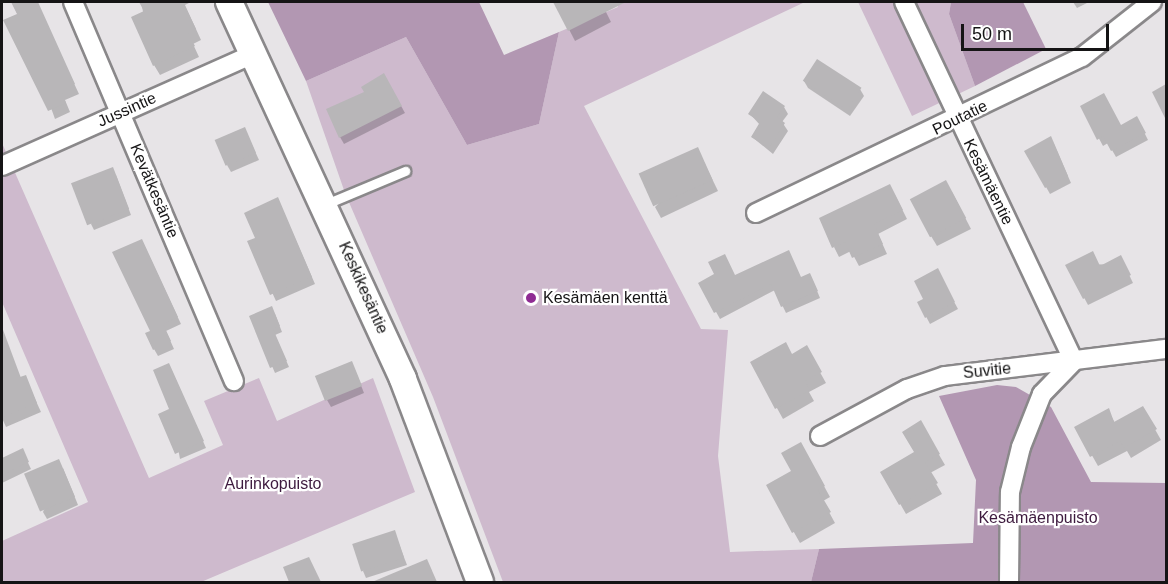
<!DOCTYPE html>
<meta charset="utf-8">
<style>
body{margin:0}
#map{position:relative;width:1168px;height:584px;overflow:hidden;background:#e7e4e7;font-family:Helvetica,sans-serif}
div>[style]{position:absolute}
.green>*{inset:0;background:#cebacd}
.forest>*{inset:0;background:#b297b2}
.shadow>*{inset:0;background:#0003}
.building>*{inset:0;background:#b8b6b8;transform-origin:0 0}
.roads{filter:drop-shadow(2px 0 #8a888a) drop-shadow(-2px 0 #8a888a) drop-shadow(0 2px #8a888a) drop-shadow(0 -2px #8a888a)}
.lane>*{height:9px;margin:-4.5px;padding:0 4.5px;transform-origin:4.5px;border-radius:4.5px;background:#fff}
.street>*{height:18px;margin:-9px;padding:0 9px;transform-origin:9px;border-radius:9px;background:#fff}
.secondary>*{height:26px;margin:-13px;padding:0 13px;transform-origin:13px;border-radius:13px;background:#fff}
.dots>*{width:16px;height:16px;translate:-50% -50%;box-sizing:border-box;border:3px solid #fff;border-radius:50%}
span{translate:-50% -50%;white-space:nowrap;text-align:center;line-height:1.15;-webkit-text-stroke:4.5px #fff;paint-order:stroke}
.street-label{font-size:16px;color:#151415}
.poi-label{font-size:16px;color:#151415}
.left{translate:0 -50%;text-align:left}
.park-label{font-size:16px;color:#3d1a3e}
.frame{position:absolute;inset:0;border:3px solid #151415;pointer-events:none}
.scale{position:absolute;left:961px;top:24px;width:148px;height:27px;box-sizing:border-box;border:3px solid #151415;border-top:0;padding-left:8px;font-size:18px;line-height:21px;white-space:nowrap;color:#151415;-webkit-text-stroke:4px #fff;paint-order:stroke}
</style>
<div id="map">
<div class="green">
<i style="clip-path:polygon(616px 2px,805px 2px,584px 106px,701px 329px,728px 330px,718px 456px,730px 552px,819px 549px,811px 582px,503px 582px,433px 397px,345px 193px,306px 81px,406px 37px,467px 145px,539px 124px,559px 32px,618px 7px)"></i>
<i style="clip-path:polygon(858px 2px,951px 2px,949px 14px,975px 86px,912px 116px)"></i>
<i style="clip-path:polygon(2px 143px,149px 478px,223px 445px,204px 401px,259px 378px,277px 421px,373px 378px,415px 492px,201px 582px,2px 582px,2px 541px,88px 502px,2px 302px)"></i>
</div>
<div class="forest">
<i style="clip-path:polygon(268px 2px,479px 2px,504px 55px,559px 32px,539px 124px,467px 145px,406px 37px,306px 81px)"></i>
<i style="clip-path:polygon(951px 2px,1023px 2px,1046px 49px,975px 86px,949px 14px)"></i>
<i style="clip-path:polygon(997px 385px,1016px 387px,1051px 407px,1091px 482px,1166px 483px,1166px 582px,811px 582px,819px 549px,973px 543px,976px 480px,939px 396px)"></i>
</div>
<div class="shadow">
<i style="clip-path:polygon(13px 2px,36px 2px,79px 94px,65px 100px,70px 112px,55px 119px)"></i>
<i style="clip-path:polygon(141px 2px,191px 2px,185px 5px,201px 40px,193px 44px,199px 57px,160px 75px,154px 65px)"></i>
<i style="clip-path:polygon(565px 2px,601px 2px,611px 22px,575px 41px,557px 6px)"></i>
<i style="clip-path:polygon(1073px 2px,1089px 2px,1077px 8px)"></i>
<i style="clip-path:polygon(384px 75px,405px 113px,344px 144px,340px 137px,366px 93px)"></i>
<i style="clip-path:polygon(804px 81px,860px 89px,864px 96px,850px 116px,808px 88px)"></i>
<i style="clip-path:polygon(1166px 84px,1166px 120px,1152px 92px)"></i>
<i style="clip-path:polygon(784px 107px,788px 114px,782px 122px,788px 131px,773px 154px,752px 137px,760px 125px,750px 114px)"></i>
<i style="clip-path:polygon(1082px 107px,1120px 127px,1137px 118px,1148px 140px,1116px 157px,1108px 143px,1103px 146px)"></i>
<i style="clip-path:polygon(248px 136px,259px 160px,231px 172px,227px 165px)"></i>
<i style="clip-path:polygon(1054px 144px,1071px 183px,1050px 194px,1026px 151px)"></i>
<i style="clip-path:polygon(703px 160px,718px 191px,661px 218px,655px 207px)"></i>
<i style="clip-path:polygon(116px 175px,131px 215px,94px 230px,91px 224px)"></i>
<i style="clip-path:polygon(952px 192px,971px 229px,937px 246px,931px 236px)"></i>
<i style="clip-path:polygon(895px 195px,907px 219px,878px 234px,887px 254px,859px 266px,851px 251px,839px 257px,834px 247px)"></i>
<i style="clip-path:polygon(281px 206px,315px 284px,276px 301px,249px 242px,257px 238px)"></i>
<i style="clip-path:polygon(145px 247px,181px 324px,166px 331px,174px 349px,158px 356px,154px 349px)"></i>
<i style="clip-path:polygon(1124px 264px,1133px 283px,1088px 305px,1067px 265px)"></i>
<i style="clip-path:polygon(937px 270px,958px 309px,930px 324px,919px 303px,925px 300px)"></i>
<i style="clip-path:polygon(801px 278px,813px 281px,820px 298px,786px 313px,775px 290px,720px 319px,700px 283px)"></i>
<i style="clip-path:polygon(275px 314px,282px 332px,275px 335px,289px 367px,275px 373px,251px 317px)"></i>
<i style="clip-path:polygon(2px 327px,21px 378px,25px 377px,41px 412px,6px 427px,2px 418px)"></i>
<i style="clip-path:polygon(806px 347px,826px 383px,809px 392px,814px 401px,783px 419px,752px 363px,792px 356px)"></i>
<i style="clip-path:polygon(355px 370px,364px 393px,331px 407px,327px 400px)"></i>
<i style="clip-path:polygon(172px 371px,206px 448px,180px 459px,171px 410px)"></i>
<i style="clip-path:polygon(1143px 408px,1161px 440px,1131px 458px,1127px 451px,1098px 466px,1076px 427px,1108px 410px,1115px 423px)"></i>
<i style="clip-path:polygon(920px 422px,945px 465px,930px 473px,942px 494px,906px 514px,882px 472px,916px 453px)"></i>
<i style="clip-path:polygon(801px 444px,830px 497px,823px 501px,835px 523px,800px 543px,768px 486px,793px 472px)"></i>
<i style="clip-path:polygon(22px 450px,31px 469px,2px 483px,2px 460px)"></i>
<i style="clip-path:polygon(63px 468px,78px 505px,47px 519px,43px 512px)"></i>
<i style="clip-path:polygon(394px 531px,407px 565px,366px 578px,363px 571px)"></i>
</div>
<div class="building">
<i style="clip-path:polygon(11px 2px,38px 2px,75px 84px,61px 91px,66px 103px,48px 111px,3px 20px,17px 14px)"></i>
<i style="clip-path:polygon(139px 2px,183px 2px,196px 29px,188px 33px,195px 46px,153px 66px,131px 17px,144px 11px)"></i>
<i style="clip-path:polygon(553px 2px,626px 2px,568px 31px)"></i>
<i style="left:817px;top:59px;width:53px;height:26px;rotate:33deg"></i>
<i style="clip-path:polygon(384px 73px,402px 106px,339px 138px,326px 109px,364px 92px,361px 87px)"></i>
<i style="clip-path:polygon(763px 91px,785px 106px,777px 117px,785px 123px,769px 148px,751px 137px,760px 122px,748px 114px)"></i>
<i style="clip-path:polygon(1104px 93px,1121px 125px,1137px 116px,1146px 133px,1111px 151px,1103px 136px,1097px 140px,1080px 106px)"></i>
<i style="left:245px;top:127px;width:28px;height:33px;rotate:67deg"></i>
<i style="clip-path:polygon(1051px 136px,1068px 176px,1045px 188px,1024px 151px)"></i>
<i style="left:698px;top:147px;width:36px;height:65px;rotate:66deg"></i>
<i style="left:113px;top:167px;width:45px;height:45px;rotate:69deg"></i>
<i style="left:946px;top:180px;width:43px;height:41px;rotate:62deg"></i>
<i style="clip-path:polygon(890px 184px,903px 210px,874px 224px,883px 244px,852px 258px,845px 242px,832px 248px,819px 218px)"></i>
<i style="clip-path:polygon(278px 197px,312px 277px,270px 295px,247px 241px,255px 238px,244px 213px)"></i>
<i style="clip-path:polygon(142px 239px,178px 317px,163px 324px,171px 341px,153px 350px,145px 333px,150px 331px,112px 252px)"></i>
<i style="clip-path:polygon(789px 250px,801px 277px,810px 273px,818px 291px,781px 307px,771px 284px,714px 313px,698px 283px,714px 274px,708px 262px,725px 254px,735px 275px)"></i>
<i style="clip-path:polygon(1093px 251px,1100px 266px,1121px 255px,1131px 275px,1083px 299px,1065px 265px)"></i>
<i style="clip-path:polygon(938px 268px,955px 302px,925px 318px,917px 302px,923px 299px,914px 281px)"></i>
<i style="clip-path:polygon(272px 306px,280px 326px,273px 329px,287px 361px,270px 368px,249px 316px)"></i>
<i style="clip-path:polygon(2px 333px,20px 377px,26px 375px,37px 403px,2px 418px)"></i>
<i style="clip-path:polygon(786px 342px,792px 354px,807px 345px,822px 372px,805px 381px,810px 390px,775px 409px,750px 362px)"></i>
<i style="left:352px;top:361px;width:27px;height:40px;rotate:68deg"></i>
<i style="clip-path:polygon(169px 363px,204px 441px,175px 454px,158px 414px,169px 409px,153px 370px)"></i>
<i style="clip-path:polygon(1143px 406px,1157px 429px,1124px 448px,1120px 441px,1090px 457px,1074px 427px,1109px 408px,1114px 422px)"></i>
<i style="clip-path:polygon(921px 420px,940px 454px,925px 462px,938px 483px,899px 505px,880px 472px,914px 452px,902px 432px)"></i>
<i style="clip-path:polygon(801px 442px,825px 486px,818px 490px,831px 512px,792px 533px,766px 485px,791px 471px,781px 453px)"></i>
<i style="clip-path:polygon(23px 448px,29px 462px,2px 475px,2px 458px)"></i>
<i style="left:59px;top:459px;width:41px;height:38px;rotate:67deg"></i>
<i style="left:395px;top:530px;width:29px;height:45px;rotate:72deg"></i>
<i style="clip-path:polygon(309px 557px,321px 582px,289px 582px,283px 567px)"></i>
<i style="clip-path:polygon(427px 559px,437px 582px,372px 582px)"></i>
</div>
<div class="roads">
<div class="lane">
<i style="left:326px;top:204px;width:86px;rotate:-22.7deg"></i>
</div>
<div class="street">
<i style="left:73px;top:2px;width:412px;rotate:67deg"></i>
<i style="left:904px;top:2px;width:397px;rotate:64.7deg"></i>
<i style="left:2px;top:166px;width:275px;rotate:-24deg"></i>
<i style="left:756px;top:213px;width:361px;rotate:-25.6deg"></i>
<i style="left:1082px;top:57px;width:89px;rotate:-38.2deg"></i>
<i style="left:820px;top:436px;width:99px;rotate:-28.4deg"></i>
<i style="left:907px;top:389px;width:40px;rotate:-18.9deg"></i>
<i style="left:945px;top:376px;width:223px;rotate:-7deg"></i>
<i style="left:1009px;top:582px;width:90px;rotate:-89.4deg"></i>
<i style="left:1010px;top:492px;width:46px;rotate:-76.3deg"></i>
<i style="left:1021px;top:447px;width:57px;rotate:-68.4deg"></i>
<i style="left:1042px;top:394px;width:46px;rotate:-45.9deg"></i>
</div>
<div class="secondary">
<i style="left:229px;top:2px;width:415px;rotate:65.2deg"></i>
<i style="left:403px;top:379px;width:217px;rotate:69.2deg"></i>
</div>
</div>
<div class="dots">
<i style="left:531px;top:298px;background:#8f2c93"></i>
</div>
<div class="street-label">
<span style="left:127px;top:110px;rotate:-24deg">Jussintie</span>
<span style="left:960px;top:118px;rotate:-26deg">Poutatie</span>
<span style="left:988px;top:182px;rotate:64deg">Kesämäentie</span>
<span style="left:154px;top:191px;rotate:67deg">Kevätkesäntie</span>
<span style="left:363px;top:288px;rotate:66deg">Keskikesäntie</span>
<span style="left:987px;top:371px;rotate:-6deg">Suvitie</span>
</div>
<div class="poi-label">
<span class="left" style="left:543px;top:298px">Kesämäen kenttä</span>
</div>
<div class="park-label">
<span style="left:273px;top:484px">Aurinkopuisto</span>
<span style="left:1038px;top:518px">Kesämäenpuisto</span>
</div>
<div class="frame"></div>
<div class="scale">50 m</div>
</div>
